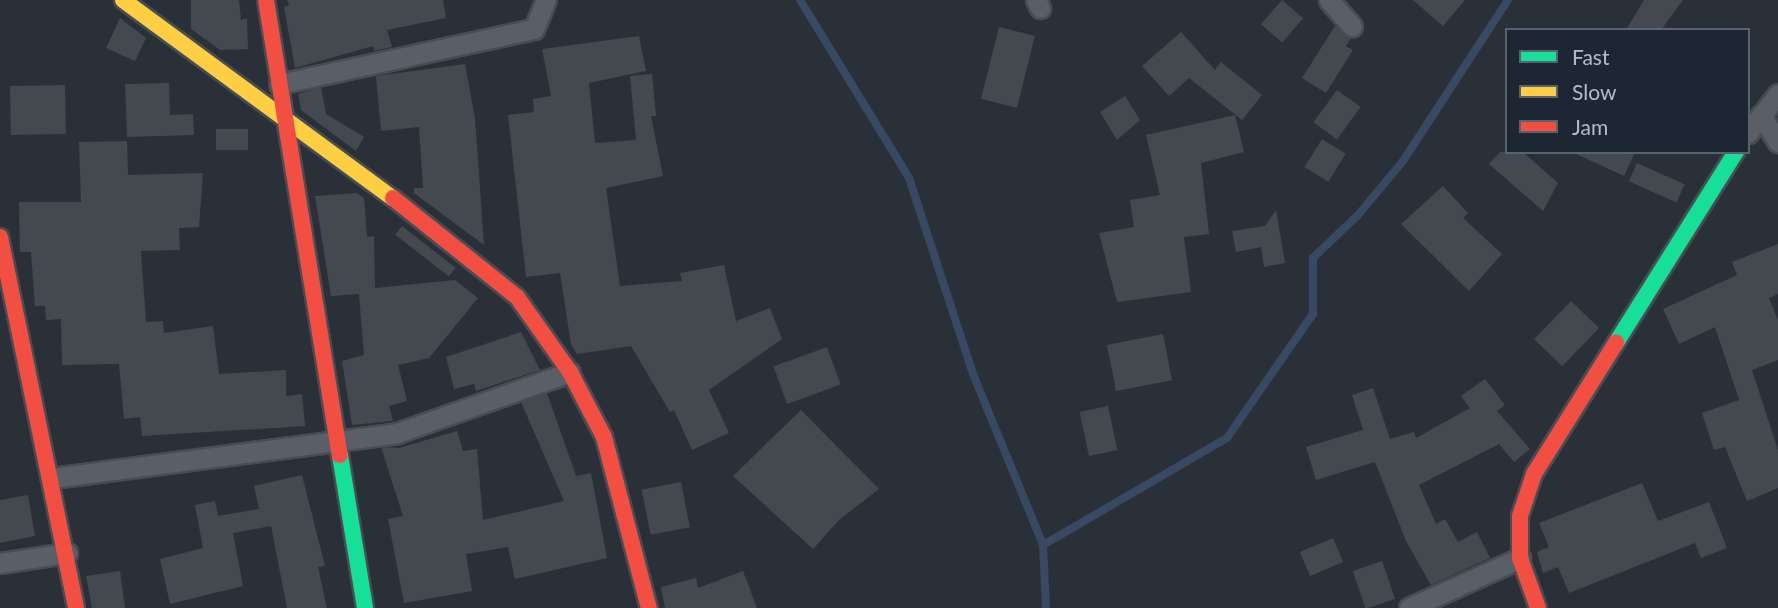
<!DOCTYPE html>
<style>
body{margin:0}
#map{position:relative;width:1778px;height:608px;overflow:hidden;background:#2a3038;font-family:Lato,sans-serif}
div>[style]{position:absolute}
.stream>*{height:8px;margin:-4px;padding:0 4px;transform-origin:4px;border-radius:4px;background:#384963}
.building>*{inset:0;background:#444950;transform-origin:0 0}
.roads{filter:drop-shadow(2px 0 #484c53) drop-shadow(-2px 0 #484c53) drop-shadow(0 2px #484c53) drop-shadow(0 -2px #484c53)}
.street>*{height:19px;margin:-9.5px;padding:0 9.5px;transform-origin:9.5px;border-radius:9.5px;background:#5a5e66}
.fast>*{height:16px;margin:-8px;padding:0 8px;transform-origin:8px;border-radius:8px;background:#16e098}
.slow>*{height:16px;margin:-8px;padding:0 8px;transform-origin:8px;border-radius:8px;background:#ffcf43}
.jam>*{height:16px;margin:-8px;padding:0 8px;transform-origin:8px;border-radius:8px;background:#f24e42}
span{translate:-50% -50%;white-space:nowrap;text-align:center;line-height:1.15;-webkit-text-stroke:5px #1d2633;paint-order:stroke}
.legend{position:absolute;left:1505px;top:28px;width:245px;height:126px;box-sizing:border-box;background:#1d2633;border:2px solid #59626f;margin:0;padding:9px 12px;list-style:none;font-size:21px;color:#b4bcc9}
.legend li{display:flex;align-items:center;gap:14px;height:35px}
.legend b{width:35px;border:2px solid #59626f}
</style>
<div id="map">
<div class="stream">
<i style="left:800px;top:0;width:209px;rotate:58.5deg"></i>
<i style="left:909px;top:178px;width:206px;rotate:71.9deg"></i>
<i style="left:973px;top:374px;width:185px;rotate:67.7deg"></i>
<i style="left:1043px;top:545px;width:63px;rotate:87.3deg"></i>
<i style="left:1043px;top:545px;width:213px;rotate:-30.2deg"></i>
<i style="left:1227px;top:438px;width:151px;rotate:-55.3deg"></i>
<i style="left:1313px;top:314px;width:56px;rotate:-90deg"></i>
<i style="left:1313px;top:258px;width:62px;rotate:-43.7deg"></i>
<i style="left:1358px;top:215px;width:70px;rotate:-50.2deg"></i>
<i style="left:1403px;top:161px;width:192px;rotate:-56.9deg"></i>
</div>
<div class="building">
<i style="clip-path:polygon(191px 0,239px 0,241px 20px,247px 18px,248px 49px,220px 50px,191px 29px)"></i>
<i style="clip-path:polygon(287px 0,443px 0,446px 18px,387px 30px,392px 47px,374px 51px,373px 46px,295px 68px,284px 7px,289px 5px)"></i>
<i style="left:1282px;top:0;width:28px;height:32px;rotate:41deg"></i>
<i style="clip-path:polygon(1413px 0,1465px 0,1443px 26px)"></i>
<i style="clip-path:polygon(1644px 0,1683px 0,1661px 30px,1626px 30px)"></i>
<i style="clip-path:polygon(120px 18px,146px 38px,135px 61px,106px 48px)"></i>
<i style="clip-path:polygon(1335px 26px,1351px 38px,1346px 46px,1353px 50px,1326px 93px,1302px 78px)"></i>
<i style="left:999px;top:27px;width:37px;height:74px;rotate:14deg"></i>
<i style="clip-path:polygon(1181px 32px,1215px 70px,1221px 62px,1262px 95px,1242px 120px,1189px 78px,1169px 96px,1142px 66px)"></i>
<i style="clip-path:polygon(639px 36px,646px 71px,589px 83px,595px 143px,636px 140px,630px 76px,652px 74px,656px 116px,651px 116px,663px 176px,606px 188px,620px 286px,682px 281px,680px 273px,724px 265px,736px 321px,770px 308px,782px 339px,709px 390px,729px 433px,692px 450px,674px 410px,670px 412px,631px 346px,577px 354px,571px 344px,560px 273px,526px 277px,508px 115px,534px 112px,533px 99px,551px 96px,542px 49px)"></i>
<i style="clip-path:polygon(465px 64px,475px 118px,484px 245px,414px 193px,414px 188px,423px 188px,419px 127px,381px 131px,376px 76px)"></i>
<i style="clip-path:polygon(169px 83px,170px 115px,193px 114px,194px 135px,127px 137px,125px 84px)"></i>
<i style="left:65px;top:85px;width:49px;height:55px;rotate:89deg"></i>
<i style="clip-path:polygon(321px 87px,326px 114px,364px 137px,356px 151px,301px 110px,298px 94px)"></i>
<i style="left:1337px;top:90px;width:29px;height:40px;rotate:36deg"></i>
<i style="clip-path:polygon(1125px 96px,1140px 120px,1117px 140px,1100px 112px)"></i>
<i style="clip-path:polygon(1235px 115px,1244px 152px,1201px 163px,1209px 234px,1184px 237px,1191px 292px,1117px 302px,1099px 233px,1134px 227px,1130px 200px,1160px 195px,1146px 135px)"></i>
<i style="left:216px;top:129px;width:32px;height:21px"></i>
<i style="left:1322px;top:139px;width:28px;height:33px;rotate:32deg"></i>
<i style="clip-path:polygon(127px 141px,128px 175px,203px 173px,199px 227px,179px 228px,180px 250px,141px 251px,146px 322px,163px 321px,164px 333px,213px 326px,219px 374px,286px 370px,286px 396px,302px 394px,305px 426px,142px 436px,140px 417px,124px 419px,119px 364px,62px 365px,61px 319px,46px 320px,45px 306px,35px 306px,31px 252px,20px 252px,19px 202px,81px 202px,79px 142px)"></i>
<i style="clip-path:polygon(1500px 152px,1523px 152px,1558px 183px,1543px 211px,1489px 164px)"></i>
<i style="clip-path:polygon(1572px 152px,1635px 152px,1624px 176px)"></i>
<i style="left:1637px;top:163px;width:52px;height:20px;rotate:24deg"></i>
<i style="clip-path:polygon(1443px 186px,1468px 213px,1463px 218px,1502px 254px,1469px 291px,1401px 224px)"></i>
<i style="clip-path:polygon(357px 193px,364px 198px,367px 237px,374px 236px,375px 288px,455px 280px,478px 298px,429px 358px,398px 365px,407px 401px,389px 406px,393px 421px,352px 425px,342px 361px,364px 355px,359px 294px,331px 296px,315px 196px)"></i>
<i style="clip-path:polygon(1276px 210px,1285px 263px,1264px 267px,1261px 247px,1236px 252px,1232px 231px,1265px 226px)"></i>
<i style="left:402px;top:226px;width:68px;height:11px;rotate:38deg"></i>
<i style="clip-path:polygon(1778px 244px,1778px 294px,1769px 298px,1778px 320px,1778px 360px,1752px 370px,1778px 450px,1778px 488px,1747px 501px,1725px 447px,1714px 450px,1702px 413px,1739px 400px,1715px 327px,1679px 344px,1663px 309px,1737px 275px,1732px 262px)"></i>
<i style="left:1571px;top:301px;width:39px;height:53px;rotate:44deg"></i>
<i style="clip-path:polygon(521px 332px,540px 370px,476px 391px,474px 384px,454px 389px,446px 357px)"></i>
<i style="left:1163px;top:334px;width:47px;height:57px;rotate:79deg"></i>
<i style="left:827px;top:347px;width:40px;height:57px;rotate:70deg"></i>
<i style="clip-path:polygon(1485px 379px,1505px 405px,1497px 411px,1530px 449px,1514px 462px,1499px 444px,1419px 485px,1436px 524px,1445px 519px,1458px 542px,1477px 532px,1490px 558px,1431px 585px,1406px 541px,1375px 462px,1316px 480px,1306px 447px,1363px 430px,1352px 395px,1373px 388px,1390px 439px,1414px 432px,1416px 438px,1470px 408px,1461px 396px)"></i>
<i style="clip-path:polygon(547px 393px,576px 476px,591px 473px,607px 558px,515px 579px,508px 547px,466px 554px,472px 591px,404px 603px,388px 519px,403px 516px,381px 447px,399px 448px,457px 431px,463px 451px,477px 449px,483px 520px,564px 501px,521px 402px)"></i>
<i style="left:1108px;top:406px;width:45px;height:29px;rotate:78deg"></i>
<i style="clip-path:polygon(801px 410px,879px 489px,839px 520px,813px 549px,733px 476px)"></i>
<i style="clip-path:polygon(302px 475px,325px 566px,318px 567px,327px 608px,287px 608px,271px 526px,233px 533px,243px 586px,170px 604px,160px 559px,203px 548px,195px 505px,215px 501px,218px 516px,259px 509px,254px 486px)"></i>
<i style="left:681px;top:482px;width:46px;height:40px;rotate:79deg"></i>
<i style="clip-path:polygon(1642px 483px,1658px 521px,1709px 502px,1727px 548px,1701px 558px,1695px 543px,1569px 593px,1558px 567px,1543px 573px,1537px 552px,1549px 547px,1539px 523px)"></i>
<i style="clip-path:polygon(28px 495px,35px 536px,0 543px,0 500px)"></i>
<i style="left:1333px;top:538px;width:26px;height:36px;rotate:67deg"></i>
<i style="left:1382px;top:561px;width:40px;height:31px;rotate:71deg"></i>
<i style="clip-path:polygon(120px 571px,125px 608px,92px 608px,86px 576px)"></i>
<i style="clip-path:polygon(743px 571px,757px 608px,665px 608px,661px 587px,696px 578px,698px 588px)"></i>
</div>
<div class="roads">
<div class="street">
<i style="left:1036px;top:0;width:9px;rotate:63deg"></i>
<i style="left:1329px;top:0;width:35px;rotate:49deg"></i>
<i style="left:279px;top:84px;width:261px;rotate:-12.2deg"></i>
<i style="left:534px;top:29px;width:31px;rotate:-68deg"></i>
<i style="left:1761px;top:115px;width:32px;rotate:58deg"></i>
<i style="left:1748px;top:133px;width:49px;rotate:-52.4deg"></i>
<i style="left:52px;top:478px;width:348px;rotate:-7.4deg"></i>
<i style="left:397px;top:433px;width:183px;rotate:-19.4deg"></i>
<i style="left:0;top:563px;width:68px;rotate:-8.5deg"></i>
<i style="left:1409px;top:608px;width:122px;rotate:-24.2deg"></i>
</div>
<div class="fast">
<i style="left:1616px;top:343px;width:226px;rotate:-57.9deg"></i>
<i style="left:340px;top:455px;width:155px;rotate:80.7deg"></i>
</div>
<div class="slow">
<i style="left:123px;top:0;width:335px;rotate:36.3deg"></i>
</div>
<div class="jam">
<i style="left:266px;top:0;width:461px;rotate:80.8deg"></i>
<i style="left:393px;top:198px;width:159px;rotate:38.6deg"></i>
<i style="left:517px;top:297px;width:92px;rotate:54.8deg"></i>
<i style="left:570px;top:372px;width:73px;rotate:62.4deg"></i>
<i style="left:604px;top:437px;width:177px;rotate:75.3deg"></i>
<i style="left:0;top:237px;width:379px;rotate:78.4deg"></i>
<i style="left:1538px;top:608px;width:53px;rotate:-109.8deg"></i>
<i style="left:1520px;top:558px;width:42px;rotate:-90deg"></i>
<i style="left:1520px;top:516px;width:44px;rotate:-71.6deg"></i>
<i style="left:1534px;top:474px;width:155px;rotate:-58deg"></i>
</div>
</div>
<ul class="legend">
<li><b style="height:9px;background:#16e098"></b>Fast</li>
<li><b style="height:9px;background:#ffcf43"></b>Slow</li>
<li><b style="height:9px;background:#f24e42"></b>Jam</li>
</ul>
</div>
